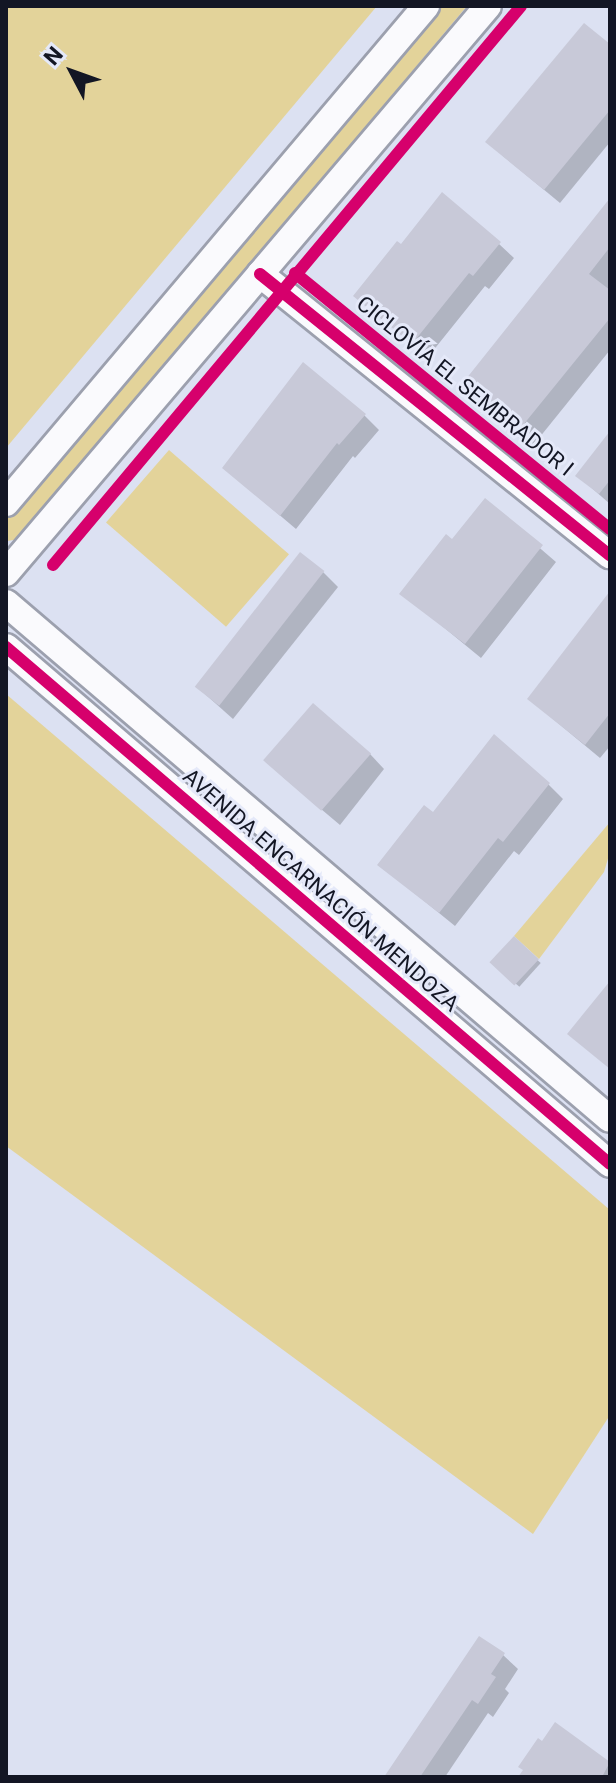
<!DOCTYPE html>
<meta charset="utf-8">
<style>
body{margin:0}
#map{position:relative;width:616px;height:1783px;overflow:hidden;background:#dce1f2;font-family:Roboto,sans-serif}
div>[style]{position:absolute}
.green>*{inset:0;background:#e3d39a;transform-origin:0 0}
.shadow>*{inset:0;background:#0003;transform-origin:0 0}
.building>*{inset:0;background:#c8c9d8;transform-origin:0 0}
.roads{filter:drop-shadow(2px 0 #9ca0ae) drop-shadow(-2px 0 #9ca0ae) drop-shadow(0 2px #9ca0ae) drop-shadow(0 -2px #9ca0ae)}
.street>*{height:26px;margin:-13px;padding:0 13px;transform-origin:13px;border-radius:13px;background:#fafafd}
.cycleway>*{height:12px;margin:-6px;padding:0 6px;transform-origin:6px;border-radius:6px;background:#d6006c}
span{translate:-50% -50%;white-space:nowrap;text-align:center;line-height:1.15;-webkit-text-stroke:6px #e5e9f9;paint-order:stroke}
.street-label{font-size:22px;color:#131624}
.frame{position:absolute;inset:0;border:8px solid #131624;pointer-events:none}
.north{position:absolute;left:32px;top:32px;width:80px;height:80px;-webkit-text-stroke:6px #e5e9f9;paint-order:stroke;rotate:311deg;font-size:22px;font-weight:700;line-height:32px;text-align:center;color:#131624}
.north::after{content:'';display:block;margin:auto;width:28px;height:36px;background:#131624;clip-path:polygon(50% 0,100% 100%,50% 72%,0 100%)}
</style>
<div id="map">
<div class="green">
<i style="clip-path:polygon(6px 6px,377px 6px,6px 448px)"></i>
<i style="clip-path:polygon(442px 6px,467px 6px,20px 539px,7px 541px,6px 519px)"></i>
<i style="left:169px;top:450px;width:159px;height:96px;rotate:41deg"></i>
<i style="clip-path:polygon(6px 694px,610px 1210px,610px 1415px,533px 1534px,6px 1146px)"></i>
<i style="clip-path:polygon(610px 822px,610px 852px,604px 872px,539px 959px,514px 936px)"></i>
</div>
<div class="shadow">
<i style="clip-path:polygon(610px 47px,610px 142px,560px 203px,503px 156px)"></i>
<i style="clip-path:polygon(610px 203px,610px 350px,531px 448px,461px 388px)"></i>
<i style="clip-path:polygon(499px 244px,514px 258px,489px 289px,485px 286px,428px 357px,356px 296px)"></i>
<i style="clip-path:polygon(364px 415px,379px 430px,355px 458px,353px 456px,296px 529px,224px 468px)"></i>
<i style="clip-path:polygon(610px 435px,610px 504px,578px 476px)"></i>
<i style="clip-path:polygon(485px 501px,556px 562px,481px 658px,402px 593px,452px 542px)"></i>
<i style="clip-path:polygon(323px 572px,338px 587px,233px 719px,196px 686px)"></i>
<i style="clip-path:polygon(610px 602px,610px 746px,600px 758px,529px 699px)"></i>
<i style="clip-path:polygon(370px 754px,384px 769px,340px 825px,283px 777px)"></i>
<i style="clip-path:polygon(548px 784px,563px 799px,519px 855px,514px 851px,455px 926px,380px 865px,433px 815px)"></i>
<i style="left:514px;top:939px;width:36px;height:32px;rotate:42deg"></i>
<i style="clip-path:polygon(503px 1655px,518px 1669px,505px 1689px,509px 1693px,493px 1717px,488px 1713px,445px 1777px,387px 1777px)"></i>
<i style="clip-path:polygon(555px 1725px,610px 1764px,610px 1777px,520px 1777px)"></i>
</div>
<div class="building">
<i style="clip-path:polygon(584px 23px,610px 44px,610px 110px,544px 190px,485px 142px)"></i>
<i style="clip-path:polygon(442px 192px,501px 242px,473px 276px,469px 273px,412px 344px,353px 296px,397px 241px,401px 244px)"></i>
<i style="clip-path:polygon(610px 198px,610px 247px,589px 274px,610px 290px,610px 318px,515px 435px,458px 389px)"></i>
<i style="clip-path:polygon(303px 362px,366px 414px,339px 445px,337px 443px,280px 516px,222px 468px)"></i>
<i style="clip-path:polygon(610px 431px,610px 480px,599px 494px,575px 476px)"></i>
<i style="clip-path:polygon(485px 498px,543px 545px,465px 644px,399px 594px,446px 534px,452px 539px)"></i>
<i style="left:300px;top:552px;width:31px;height:171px;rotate:38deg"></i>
<i style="clip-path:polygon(610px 591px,610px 713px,585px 745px,527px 699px)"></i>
<i style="left:313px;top:703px;width:77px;height:76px;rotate:41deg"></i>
<i style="clip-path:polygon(494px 734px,550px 783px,503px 842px,498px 838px,439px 913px,377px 865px,424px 805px,433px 812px)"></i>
<i style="left:514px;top:936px;width:34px;height:36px;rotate:43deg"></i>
<i style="clip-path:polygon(610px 981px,610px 1069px,567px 1034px)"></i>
<i style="clip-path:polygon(479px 1636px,505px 1653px,491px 1674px,496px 1677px,478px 1704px,472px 1700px,420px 1777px,384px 1777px)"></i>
<i style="clip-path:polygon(555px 1722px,610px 1762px,602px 1777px,518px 1777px,523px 1770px,518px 1767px,538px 1738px,542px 1741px)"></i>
</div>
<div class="roads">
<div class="street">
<i style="left:260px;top:274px;width:449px;rotate:38.8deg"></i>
<i style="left:6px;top:503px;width:651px;rotate:-49.8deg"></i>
<i style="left:6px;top:573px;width:744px;rotate:-49.63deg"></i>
<i style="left:6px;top:603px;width:794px;rotate:40.51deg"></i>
<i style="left:6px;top:647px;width:795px;rotate:40.56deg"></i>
</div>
</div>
<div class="cycleway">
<i style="left:295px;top:273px;width:406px;rotate:39.1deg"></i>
<i style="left:260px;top:274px;width:449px;rotate:38.8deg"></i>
<i style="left:53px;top:565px;width:729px;rotate:-50.06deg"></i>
<i style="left:6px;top:647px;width:795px;rotate:40.56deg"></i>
</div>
<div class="street-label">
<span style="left:465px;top:386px;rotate:39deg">CICLOVÍA EL SEMBRADOR I</span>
<span style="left:321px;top:890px;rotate:41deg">AVENIDA ENCARNACIÓN MENDOZA</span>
</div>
<div class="frame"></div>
<div class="north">N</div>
</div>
